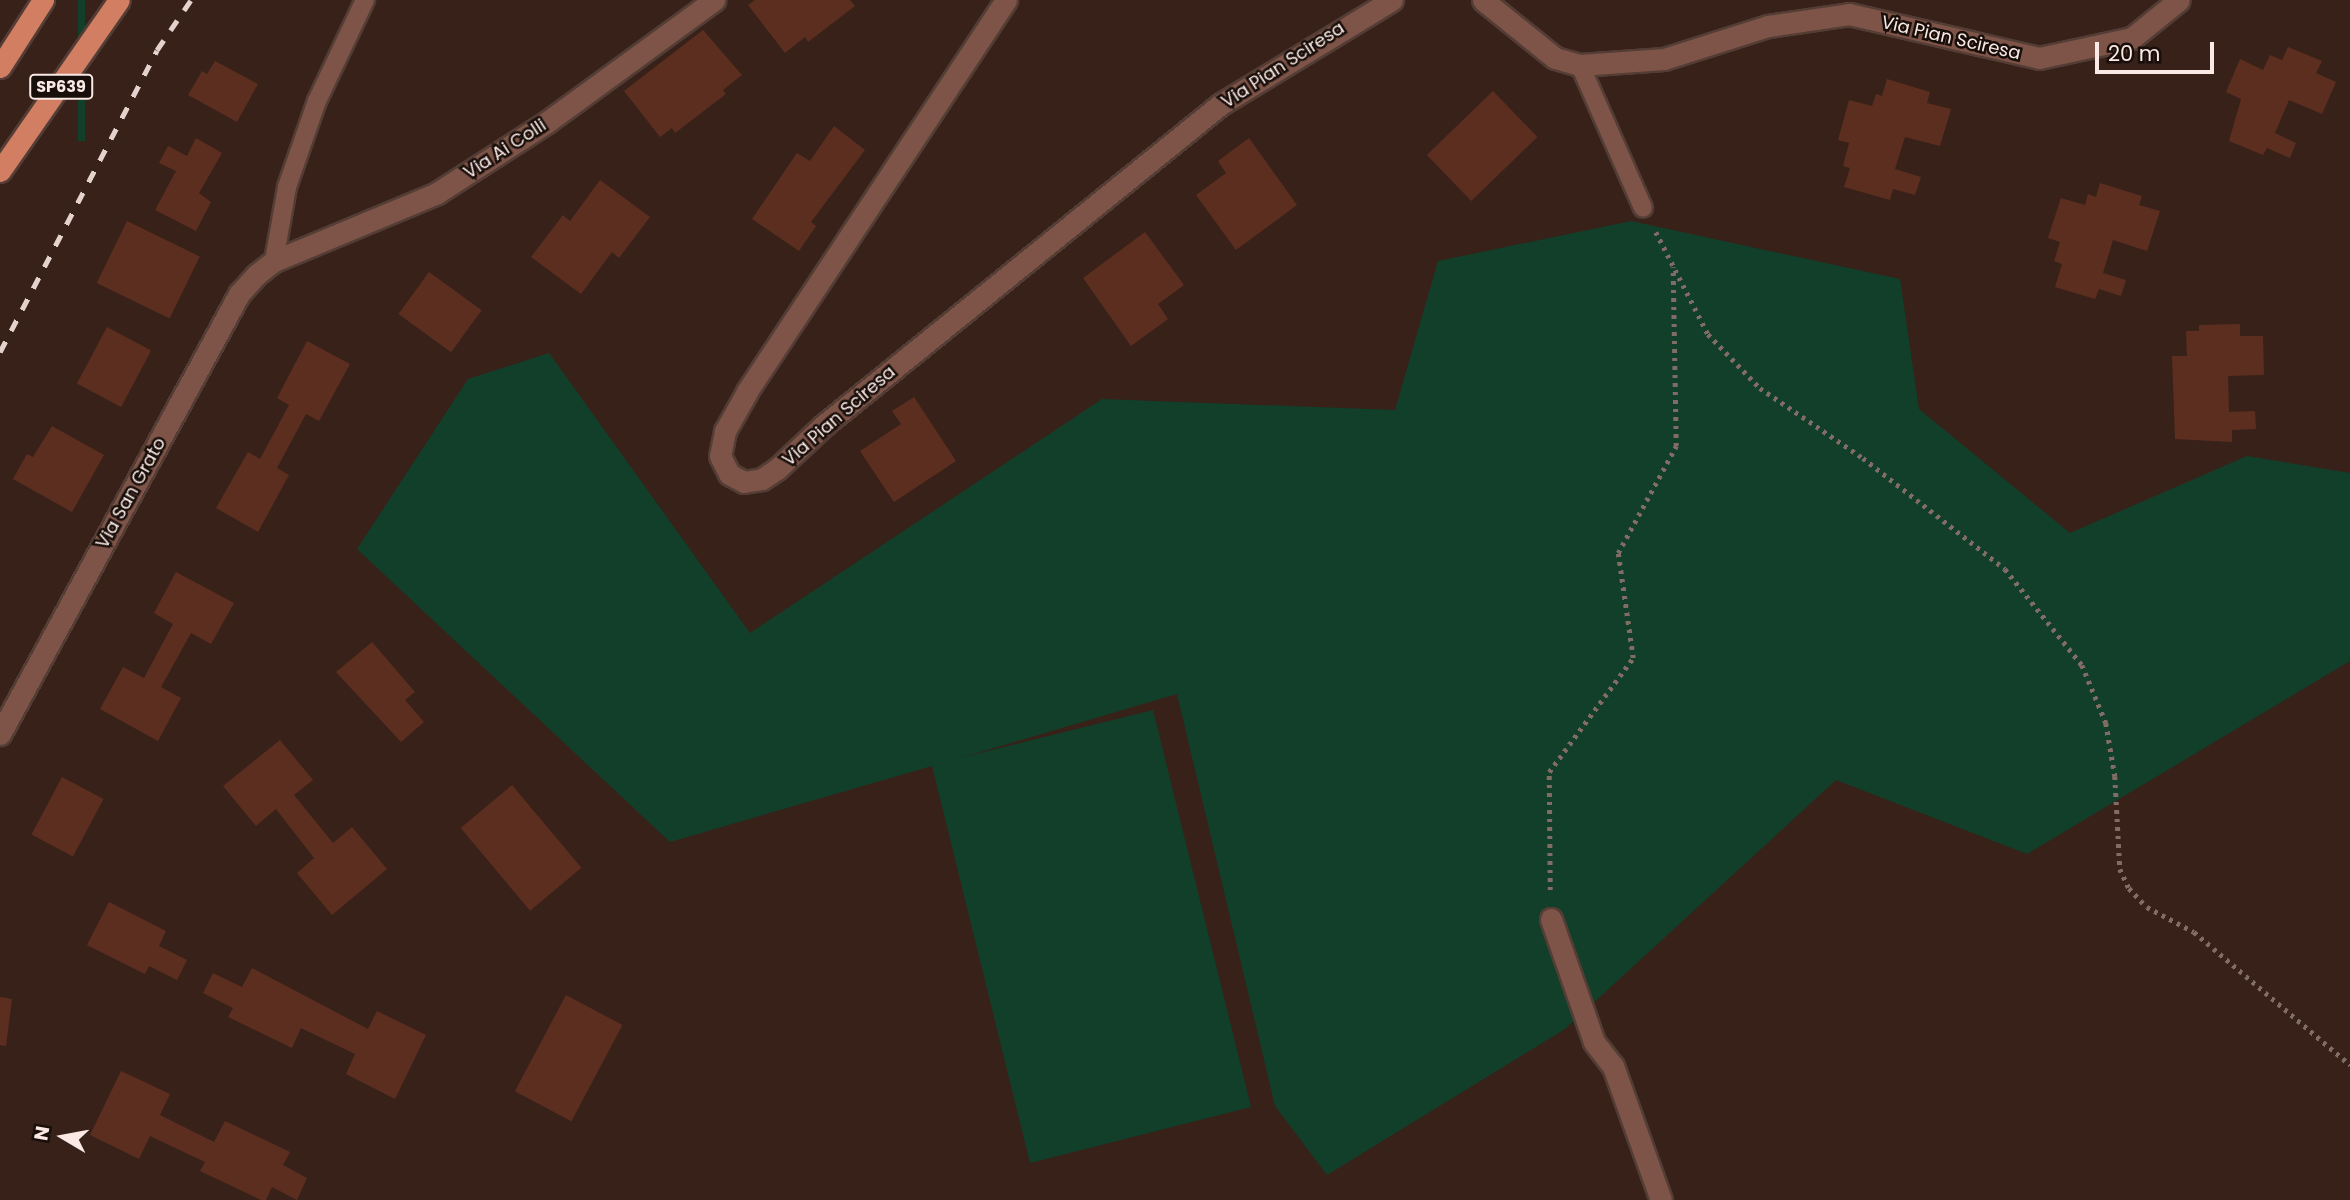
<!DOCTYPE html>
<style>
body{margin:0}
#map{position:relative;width:2350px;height:1200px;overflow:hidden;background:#382119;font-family:Poppins,sans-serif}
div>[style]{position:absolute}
.green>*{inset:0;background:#113f2a;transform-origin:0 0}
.building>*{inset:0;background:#5c2e1f;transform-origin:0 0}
.path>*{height:4.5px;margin-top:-2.25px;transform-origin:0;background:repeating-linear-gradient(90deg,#826d66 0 3.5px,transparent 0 8.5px)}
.roads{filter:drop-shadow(2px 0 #533d35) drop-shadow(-2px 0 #533d35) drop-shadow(0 2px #533d35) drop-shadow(0 -2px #533d35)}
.lane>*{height:18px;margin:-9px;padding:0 9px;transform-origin:9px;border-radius:9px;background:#7d5447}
.street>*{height:21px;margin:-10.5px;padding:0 10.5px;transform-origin:10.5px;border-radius:10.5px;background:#7d5447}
.primary>*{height:21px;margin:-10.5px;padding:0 10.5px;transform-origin:10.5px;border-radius:10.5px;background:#d27e63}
.rail>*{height:5px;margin-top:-2.5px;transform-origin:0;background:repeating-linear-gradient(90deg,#e4d3cd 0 12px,transparent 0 24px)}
span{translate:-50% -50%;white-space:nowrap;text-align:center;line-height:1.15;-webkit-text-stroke:5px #180e0a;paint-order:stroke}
.shield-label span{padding:2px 5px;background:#180e0a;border:2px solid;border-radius:5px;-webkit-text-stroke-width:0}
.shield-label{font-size:16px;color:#fae9e4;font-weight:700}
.street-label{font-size:18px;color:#fae9e4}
.north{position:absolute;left:28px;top:1102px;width:70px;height:70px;-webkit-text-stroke:5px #180e0a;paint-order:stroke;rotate:280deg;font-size:19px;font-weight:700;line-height:28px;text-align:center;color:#fae9e4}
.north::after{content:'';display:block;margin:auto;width:24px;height:32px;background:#fae9e4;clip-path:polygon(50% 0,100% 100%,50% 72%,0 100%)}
.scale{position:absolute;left:2095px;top:42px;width:119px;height:32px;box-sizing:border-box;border:4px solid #fae9e4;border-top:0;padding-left:9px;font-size:21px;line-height:24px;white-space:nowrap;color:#fae9e4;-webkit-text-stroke:5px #180e0a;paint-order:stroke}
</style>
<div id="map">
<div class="green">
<i style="left:78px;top:0;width:7px;height:141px"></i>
<i style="clip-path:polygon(1631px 221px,1900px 279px,1919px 409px,2070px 533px,2247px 456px,2350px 473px,2350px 661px,2027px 854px,1836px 780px,1565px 1029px,1327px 1175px,1275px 1106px,1177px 694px,960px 758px,1153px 710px,1251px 1107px,1030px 1163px,932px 766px,670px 842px,357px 549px,468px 379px,549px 353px,750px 633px,1102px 399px,1395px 410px,1438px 261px)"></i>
</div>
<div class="building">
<i style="clip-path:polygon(755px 0,850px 0,855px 6px,808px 42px,805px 37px,785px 53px,748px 5px)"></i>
<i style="clip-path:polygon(703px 30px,742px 75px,723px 90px,726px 94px,675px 133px,672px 128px,660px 137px,624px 91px)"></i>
<i style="clip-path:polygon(2288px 47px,2322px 61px,2316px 73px,2336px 82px,2322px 114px,2289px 100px,2275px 133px,2296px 143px,2290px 158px,2267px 148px,2263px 155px,2229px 141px,2241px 99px,2226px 92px,2240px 59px,2263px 70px,2270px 55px,2282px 60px)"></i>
<i style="clip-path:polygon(215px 61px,258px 84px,237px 122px,188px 95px,202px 71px,207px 74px)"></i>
<i style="clip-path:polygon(1887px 79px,1930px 92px,1927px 103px,1951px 109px,1940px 146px,1905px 137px,1895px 169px,1921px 177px,1915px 195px,1893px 189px,1890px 200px,1844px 187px,1850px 168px,1843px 166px,1849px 143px,1838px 140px,1849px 100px,1872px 106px,1876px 94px,1882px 96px)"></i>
<i style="left:1493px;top:91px;width:64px;height:92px;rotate:46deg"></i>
<i style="clip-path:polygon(834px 126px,865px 150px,811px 222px,816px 226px,799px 251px,752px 219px,797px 153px,810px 161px)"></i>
<i style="clip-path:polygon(196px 138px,222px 153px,199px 193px,211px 202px,196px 231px,155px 210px,176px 171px,159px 163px,168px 146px,187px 156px)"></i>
<i style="clip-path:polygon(1249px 138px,1297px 205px,1236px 250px,1196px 195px,1226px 173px,1218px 161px)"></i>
<i style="clip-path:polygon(600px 180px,650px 217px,619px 258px,612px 252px,581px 294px,531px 257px,563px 215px,570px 221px)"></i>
<i style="clip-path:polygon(2100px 183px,2142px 196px,2139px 205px,2160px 211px,2147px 251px,2113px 240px,2103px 273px,2126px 280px,2121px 296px,2099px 289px,2095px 299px,2055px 287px,2062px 264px,2054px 261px,2060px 242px,2048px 238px,2061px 198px,2085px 205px,2088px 194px,2096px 197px)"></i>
<i style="left:127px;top:221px;width:81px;height:69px;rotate:26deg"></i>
<i style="clip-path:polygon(1145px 232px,1184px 285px,1158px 304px,1168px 319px,1131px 346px,1083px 278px)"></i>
<i style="left:429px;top:272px;width:65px;height:52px;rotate:36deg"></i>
<i style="clip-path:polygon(2240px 324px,2240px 336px,2263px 336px,2264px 375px,2228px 376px,2229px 412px,2255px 411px,2256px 429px,2232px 430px,2232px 442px,2175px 439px,2172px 356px,2187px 356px,2186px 331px,2199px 331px,2199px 325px)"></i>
<i style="left:107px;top:327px;width:50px;height:64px;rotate:28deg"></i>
<i style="clip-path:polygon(307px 341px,350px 364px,319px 421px,306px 414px,277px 468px,289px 475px,258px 532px,216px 508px,248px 452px,260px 459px,274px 433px,289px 405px,277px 398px)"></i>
<i style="clip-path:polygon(914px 397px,956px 461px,894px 502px,860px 451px,901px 424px,892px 411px)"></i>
<i style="clip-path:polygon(52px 426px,104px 455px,72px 512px,13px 479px,27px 454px,33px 457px)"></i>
<i style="clip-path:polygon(176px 572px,234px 603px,211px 644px,191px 633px,161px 687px,181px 698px,158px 741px,100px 709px,123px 667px,144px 678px,173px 624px,154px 613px)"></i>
<i style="clip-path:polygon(372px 642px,415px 692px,405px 700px,424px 722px,401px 742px,336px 672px)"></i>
<i style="clip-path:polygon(280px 740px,313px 780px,294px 795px,333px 843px,352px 827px,387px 869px,332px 915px,297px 873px,314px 858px,276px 809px,256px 826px,223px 786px)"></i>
<i style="left:62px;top:777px;width:47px;height:65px;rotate:28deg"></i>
<i style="left:512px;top:785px;width:108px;height:67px;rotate:50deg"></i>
<i style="clip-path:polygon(109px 902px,166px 931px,159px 946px,187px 960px,177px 980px,149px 966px,145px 974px,87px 945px)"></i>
<i style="clip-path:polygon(252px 968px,368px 1029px,377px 1011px,426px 1035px,395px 1099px,346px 1074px,355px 1054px,301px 1028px,292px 1048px,228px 1017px,233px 1008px,203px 993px,213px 973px,242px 987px)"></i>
<i style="left:566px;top:995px;width:64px;height:109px;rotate:28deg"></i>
<i style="clip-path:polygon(0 997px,12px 999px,6px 1046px,0 1045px)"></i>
<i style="clip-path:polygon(121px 1071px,170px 1094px,160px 1115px,214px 1142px,225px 1121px,290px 1152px,283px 1165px,307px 1178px,297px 1200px,272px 1187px,266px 1200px,261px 1200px,200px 1171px,205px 1162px,150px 1136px,139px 1159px,90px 1135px)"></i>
</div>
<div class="path">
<i style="left:1656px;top:232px;width:114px;rotate:63deg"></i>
<i style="left:1708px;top:334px;width:75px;rotate:46.1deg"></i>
<i style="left:1760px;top:388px;width:125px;rotate:34.2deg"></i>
<i style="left:1863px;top:458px;width:180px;rotate:38deg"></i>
<i style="left:2005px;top:569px;width:123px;rotate:51.3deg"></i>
<i style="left:2082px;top:665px;width:63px;rotate:67.5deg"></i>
<i style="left:2106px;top:723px;width:54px;rotate:80.4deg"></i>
<i style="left:2115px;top:776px;width:93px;rotate:86.9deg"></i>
<i style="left:2120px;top:869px;width:21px;rotate:65deg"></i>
<i style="left:2129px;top:888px;width:26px;rotate:47deg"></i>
<i style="left:2147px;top:907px;width:53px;rotate:28deg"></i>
<i style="left:2194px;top:932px;width:205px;rotate:40.4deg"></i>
<i style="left:1550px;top:890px;width:118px;rotate:-90.5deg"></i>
<i style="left:1549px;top:772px;width:142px;rotate:-53.6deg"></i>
<i style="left:1633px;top:658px;width:106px;rotate:-98.1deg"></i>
<i style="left:1618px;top:553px;width:122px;rotate:-61.5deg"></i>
<i style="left:1676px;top:446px;width:179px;rotate:-91deg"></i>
</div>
<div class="roads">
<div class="lane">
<i style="left:1580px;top:65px;width:156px;rotate:66.2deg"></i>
<i style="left:274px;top:261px;width:75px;rotate:-80deg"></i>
<i style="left:287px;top:187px;width:91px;rotate:-70.8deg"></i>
<i style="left:317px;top:101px;width:112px;rotate:-64.6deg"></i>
</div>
<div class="street">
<i style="left:1006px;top:0;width:470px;rotate:123.5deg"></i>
<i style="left:747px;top:392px;width:45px;rotate:119.4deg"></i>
<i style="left:725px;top:431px;width:25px;rotate:101deg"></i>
<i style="left:720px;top:456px;width:20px;rotate:63deg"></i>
<i style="left:729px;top:474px;width:17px;rotate:28deg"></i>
<i style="left:744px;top:482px;width:18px;rotate:-9deg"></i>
<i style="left:762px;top:479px;width:18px;rotate:-34deg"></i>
<i style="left:777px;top:469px;width:64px;rotate:-43.1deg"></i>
<i style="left:824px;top:425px;width:511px;rotate:-38.96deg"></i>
<i style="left:1221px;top:104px;width:200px;rotate:-31.3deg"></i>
<i style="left:1483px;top:0;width:92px;rotate:38.9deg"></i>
<i style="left:1555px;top:58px;width:26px;rotate:16deg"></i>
<i style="left:1580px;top:65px;width:84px;rotate:-4.1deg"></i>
<i style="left:1664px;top:59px;width:109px;rotate:-17.6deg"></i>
<i style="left:1768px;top:26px;width:82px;rotate:-8.4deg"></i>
<i style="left:1849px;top:14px;width:195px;rotate:13deg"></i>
<i style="left:2039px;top:58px;width:95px;rotate:-12.1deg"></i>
<i style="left:2132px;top:38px;width:60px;rotate:-39deg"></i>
<i style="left:0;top:734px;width:501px;rotate:-61.49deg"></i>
<i style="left:239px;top:294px;width:25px;rotate:-48deg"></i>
<i style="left:256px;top:275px;width:23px;rotate:-38deg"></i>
<i style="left:274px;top:261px;width:177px;rotate:-22.6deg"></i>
<i style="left:437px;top:193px;width:131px;rotate:-32.8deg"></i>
<i style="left:547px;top:122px;width:207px;rotate:-36.1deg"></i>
<i style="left:1551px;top:919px;width:130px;rotate:70.7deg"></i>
<i style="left:1594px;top:1042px;width:31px;rotate:52deg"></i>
<i style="left:1613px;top:1066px;width:142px;rotate:70.3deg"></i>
</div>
<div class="primary">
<i style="left:0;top:67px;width:80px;rotate:-57.3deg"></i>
<i style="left:0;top:171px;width:208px;rotate:-55.2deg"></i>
</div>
</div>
<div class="rail">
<i style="left:0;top:352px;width:340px;rotate:-62.5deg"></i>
<i style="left:157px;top:50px;width:60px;rotate:-55.8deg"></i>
</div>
<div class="shield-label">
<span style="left:61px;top:87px">SP639</span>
</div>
<div class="street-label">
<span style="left:1951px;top:38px;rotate:13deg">Via Pian Sciresa</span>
<span style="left:1283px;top:65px;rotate:-33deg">Via Pian Sciresa</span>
<span style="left:505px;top:149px;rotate:-33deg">Via Ai Colli</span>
<span style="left:839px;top:416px;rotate:-41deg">Via Pian Sciresa</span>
<span style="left:131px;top:493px;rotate:-61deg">Via San Grato</span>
</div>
<div class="north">N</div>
<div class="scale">20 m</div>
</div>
